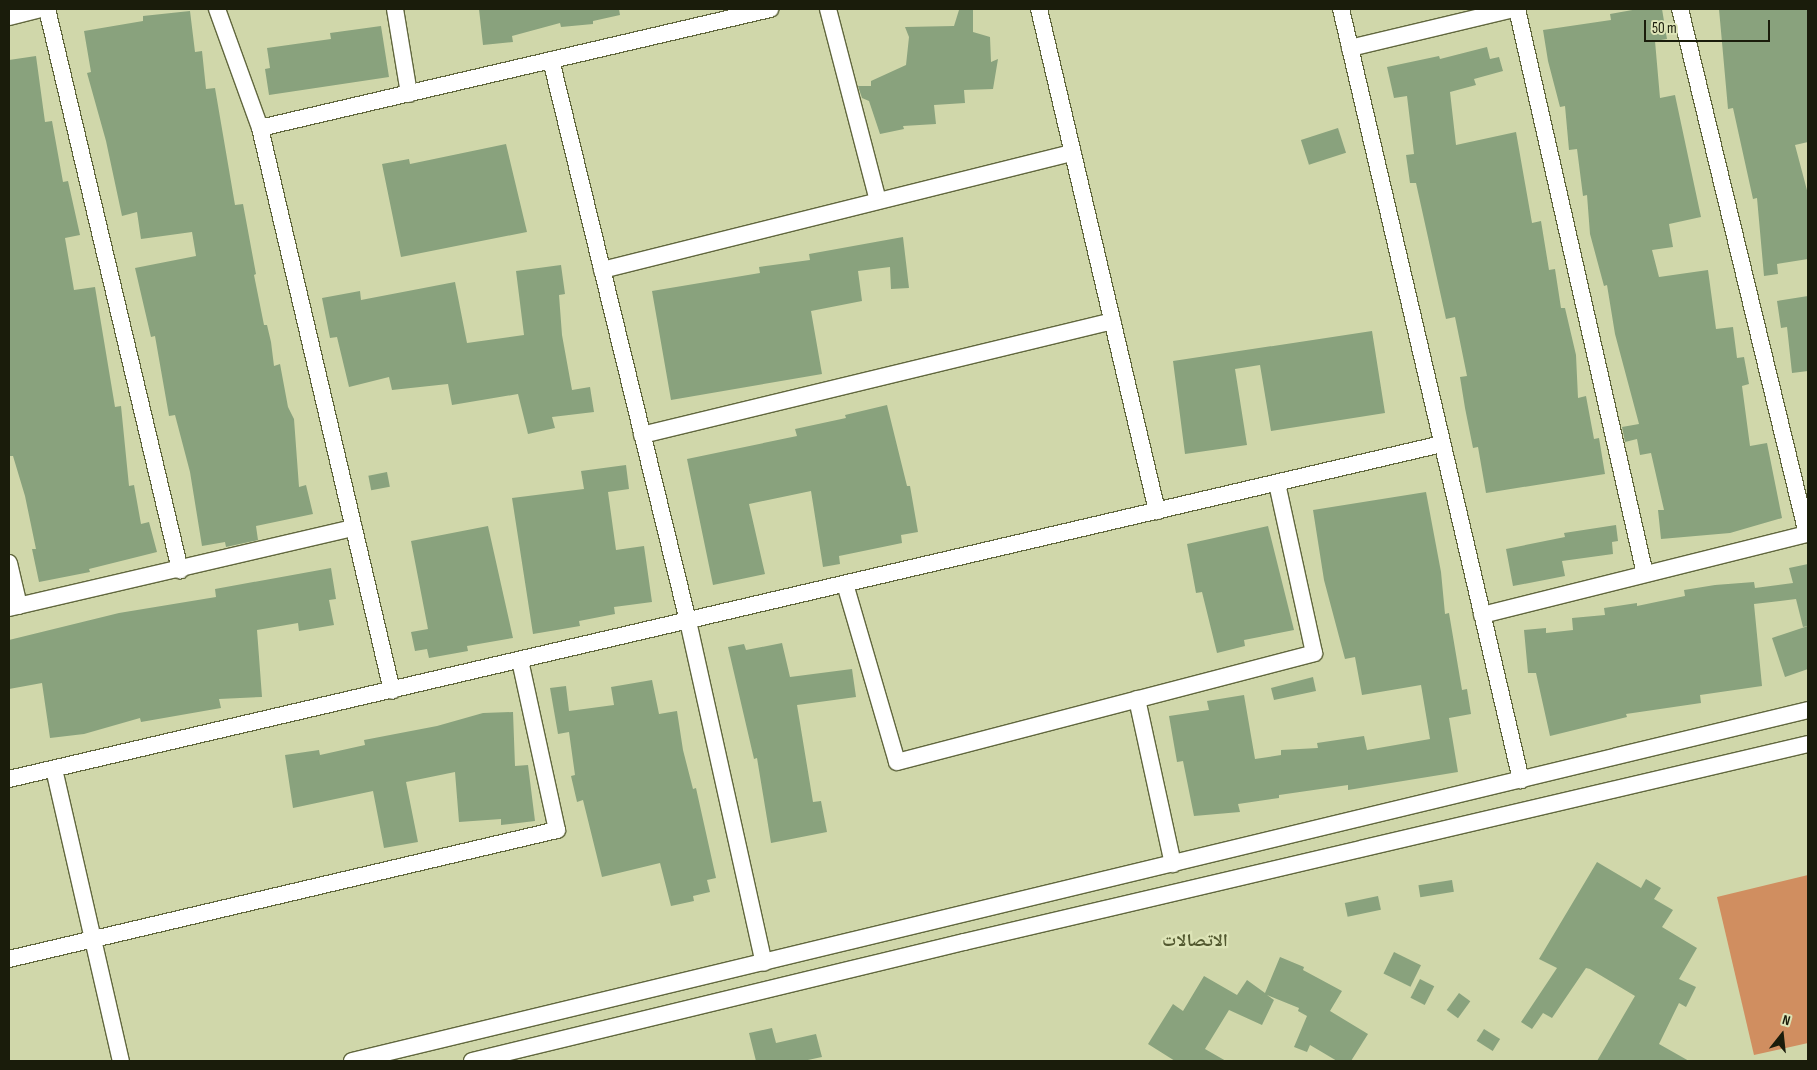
<!DOCTYPE html>
<meta charset="utf-8">
<style>
body{margin:0}
#map{position:relative;width:1817px;height:1070px;overflow:hidden;background:#d0d7aa;font-family:"Sofia Sans Condensed","Noto Naskh Arabic",sans-serif}
div>[style]{position:absolute}
.green>*{inset:0;background:#d08e60}
.building>*{inset:0;background:#89a27d;transform-origin:0 0}
.roads{filter:drop-shadow(1px 0 #61673e) drop-shadow(-1px 0 #61673e) drop-shadow(0 1px #61673e) drop-shadow(0 -1px #61673e)}
.minor>*{height:16px;margin:-8px;padding:0 8px;transform-origin:8px;border-radius:8px;background:#fff}
span{translate:-50% -50%;white-space:nowrap;text-align:center;line-height:1.15;-webkit-text-stroke:4.5px #dde4b7;paint-order:stroke}
.neighbourhood-label{font-size:18px;color:#535930;font-weight:700}
.frame{position:absolute;inset:0;border:10px solid #1a1c0b;pointer-events:none}
.north{position:absolute;left:1757px;top:1010px;width:50px;height:50px;-webkit-text-stroke:4px #dde4b7;paint-order:stroke;rotate:16deg;font-size:14px;font-weight:700;line-height:20px;text-align:center;color:#1a1c0b}
.north::after{content:'';display:block;margin:auto;width:18px;height:22px;background:#1a1c0b;clip-path:polygon(50% 0,100% 100%,50% 72%,0 100%)}
.scale{position:absolute;left:1644px;top:20px;width:126px;height:22px;box-sizing:border-box;border:2px solid #1a1c0b;border-top:0;padding-left:6px;font-size:15px;line-height:18px;white-space:nowrap;color:#1a1c0b;-webkit-text-stroke:4px #dde4b7;paint-order:stroke}
</style>
<div id="map">
<div class="green">
<i style="clip-path:polygon(1808px 875px,1808px 1043px,1754px 1055px,1717px 897px)"></i>
</div>
<div class="building">
<i style="clip-path:polygon(479px 9px,619px 9px,620px 15px,593px 21px,593px 24px,561px 27px,560px 23px,512px 36px,513px 42px,483px 45px)"></i>
<i style="clip-path:polygon(1638px 9px,1662px 9px,1667px 39px,1655px 41px,1660px 98px,1675px 95px,1701px 217px,1669px 224px,1673px 247px,1652px 250px,1659px 277px,1708px 270px,1716px 329px,1733px 327px,1737px 358px,1744px 357px,1749px 384px,1742px 386px,1750px 446px,1767px 443px,1782px 518px,1730px 533px,1661px 539px,1658px 510px,1664px 510px,1651px 453px,1640px 455px,1637px 439px,1625px 442px,1622px 427px,1639px 424px,1615px 334px,1607px 285px,1604px 286px,1590px 234px,1587px 195px,1583px 196px,1577px 149px,1569px 150px,1565px 106px,1560px 107px,1548px 61px,1543px 30px,1611px 20px,1610px 14px)"></i>
<i style="clip-path:polygon(1719px 9px,1808px 9px,1808px 142px,1795px 145px,1808px 194px,1808px 259px,1777px 264px,1778px 274px,1764px 276px,1757px 198px,1753px 199px,1733px 108px,1728px 109px)"></i>
<i style="clip-path:polygon(959px 10px,973px 10px,973px 32px,990px 37px,991px 62px,998px 59px,993px 89px,964px 90px,965px 103px,934px 105px,936px 124px,903px 126px,904px 129px,880px 134px,869px 101px,862px 98px,858px 86px,871px 86px,871px 81px,906px 65px,909px 37px,905px 27px,954px 26px)"></i>
<i style="clip-path:polygon(190px 11px,195px 52px,202px 51px,206px 89px,215px 88px,235px 205px,243px 204px,256px 274px,254px 275px,264px 325px,267px 325px,271px 342px,274px 366px,280px 364px,288px 407px,294px 419px,299px 487px,306px 485px,313px 514px,256px 526px,258px 540px,226px 547px,225px 542px,202px 546px,190px 472px,175px 415px,169px 416px,155px 336px,151px 337px,135px 268px,196px 256px,192px 232px,141px 239px,137px 212px,122px 216px,106px 141px,87px 73px,91px 72px,84px 31px,143px 21px,143px 16px)"></i>
<i style="clip-path:polygon(381px 26px,389px 77px,269px 95px,265px 69px,270px 68px,267px 48px,331px 39px,330px 33px)"></i>
<i style="clip-path:polygon(1487px 47px,1490px 59px,1499px 57px,1503px 71px,1474px 79px,1476px 85px,1450px 92px,1456px 145px,1516px 132px,1532px 223px,1541px 221px,1549px 270px,1555px 269px,1561px 308px,1565px 308px,1576px 355px,1578px 398px,1586px 396px,1594px 439px,1599px 438px,1605px 474px,1486px 493px,1478px 447px,1473px 448px,1465px 408px,1460px 377px,1467px 376px,1455px 317px,1446px 319px,1416px 183px,1410px 183px,1406px 155px,1414px 154px,1407px 96px,1394px 98px,1387px 67px,1439px 56px,1440px 59px)"></i>
<i style="clip-path:polygon(36px 56px,45px 122px,52px 121px,63px 182px,68px 181px,80px 235px,65px 238px,74px 290px,95px 287px,115px 407px,121px 406px,129px 486px,134px 485px,141px 524px,149px 522px,157px 552px,89px 569px,90px 572px,39px 582px,32px 549px,36px 549px,25px 496px,13px 456px,9px 456px,9px 60px)"></i>
<i style="left:1338px;top:128px;width:26px;height:39px;rotate:72deg"></i>
<i style="clip-path:polygon(506px 144px,527px 232px,401px 257px,382px 164px,409px 159px,410px 164px)"></i>
<i style="clip-path:polygon(903px 237px,909px 288px,891px 289px,890px 267px,858px 271px,862px 301px,811px 311px,822px 374px,671px 400px,652px 291px,760px 273px,759px 267px,810px 260px,809px 254px)"></i>
<i style="clip-path:polygon(561px 265px,565px 294px,559px 295px,562px 335px,572px 390px,590px 387px,594px 412px,552px 417px,555px 428px,528px 434px,518px 394px,452px 405px,448px 384px,392px 390px,389px 377px,349px 387px,337px 337px,330px 338px,322px 298px,360px 291px,361px 300px,455px 282px,467px 343px,524px 335px,516px 271px)"></i>
<i style="clip-path:polygon(1808px 296px,1808px 371px,1792px 373px,1787px 327px,1781px 328px,1777px 301px)"></i>
<i style="clip-path:polygon(1372px 331px,1385px 413px,1271px 431px,1260px 365px,1235px 369px,1247px 445px,1185px 454px,1173px 361px)"></i>
<i style="clip-path:polygon(887px 405px,907px 486px,910px 486px,918px 532px,901px 535px,902px 543px,839px 556px,840px 564px,823px 567px,811px 491px,749px 504px,765px 574px,713px 585px,687px 459px,797px 436px,795px 429px,846px 418px,845px 415px)"></i>
<i style="clip-path:polygon(626px 465px,629px 489px,608px 492px,616px 550px,644px 546px,652px 602px,614px 607px,615px 614px,579px 621px,580px 626px,533px 634px,512px 498px,584px 489px,581px 471px)"></i>
<i style="left:387px;top:472px;width:15px;height:19px;rotate:79deg"></i>
<i style="clip-path:polygon(1426px 492px,1441px 572px,1445px 614px,1449px 613px,1462px 690px,1467px 689px,1471px 714px,1449px 718px,1458px 772px,1348px 790px,1348px 785px,1279px 795px,1279px 798px,1238px 804px,1240px 812px,1194px 816px,1183px 761px,1177px 762px,1169px 716px,1209px 710px,1207px 701px,1244px 695px,1255px 759px,1281px 755px,1281px 750px,1318px 748px,1317px 743px,1364px 736px,1367px 750px,1430px 739px,1421px 685px,1362px 695px,1355px 657px,1345px 659px,1324px 580px,1313px 510px)"></i>
<i style="clip-path:polygon(1616px 525px,1618px 541px,1612px 542px,1613px 554px,1562px 561px,1565px 576px,1513px 586px,1506px 549px,1565px 537px,1564px 533px)"></i>
<i style="clip-path:polygon(488px 526px,513px 638px,467px 646px,468px 651px,429px 658px,427px 649px,415px 651px,411px 632px,428px 629px,411px 541px)"></i>
<i style="clip-path:polygon(1268px 526px,1294px 630px,1244px 640px,1245px 646px,1217px 653px,1202px 592px,1196px 593px,1187px 544px)"></i>
<i style="clip-path:polygon(1808px 564px,1808px 626px,1803px 627px,1796px 599px,1754px 604px,1762px 686px,1700px 695px,1701px 703px,1626px 714px,1627px 717px,1550px 736px,1536px 673px,1528px 673px,1524px 630px,1546px 628px,1546px 633px,1573px 630px,1572px 618px,1605px 615px,1604px 608px,1637px 603px,1637px 606px,1685px 596px,1684px 590px,1715px 585px,1754px 582px,1755px 588px,1793px 583px,1789px 568px)"></i>
<i style="clip-path:polygon(331px 568px,336px 599px,329px 600px,334px 625px,299px 631px,298px 623px,257px 630px,262px 697px,219px 699px,221px 708px,141px 722px,140px 718px,84px 734px,50px 738px,42px 683px,9px 689px,9px 640px,119px 613px,216px 597px,215px 589px)"></i>
<i style="clip-path:polygon(1808px 626px,1808px 669px,1785px 677px,1772px 638px)"></i>
<i style="clip-path:polygon(782px 643px,790px 677px,852px 669px,856px 697px,797px 705px,813px 802px,821px 801px,827px 832px,771px 843px,757px 758px,754px 759px,728px 647px,744px 644px,746px 650px)"></i>
<i style="clip-path:polygon(1313px 677px,1316px 691px,1274px 700px,1271px 688px)"></i>
<i style="clip-path:polygon(652px 680px,659px 714px,677px 711px,683px 750px,693px 789px,696px 788px,716px 878px,707px 880px,710px 892px,693px 896px,694px 901px,671px 906px,660px 863px,602px 877px,583px 800px,577px 802px,571px 776px,575px 775px,569px 732px,558px 734px,550px 688px,566px 686px,569px 711px,614px 705px,611px 687px)"></i>
<i style="clip-path:polygon(513px 712px,515px 766px,528px 765px,535px 821px,501px 825px,501px 819px,459px 822px,455px 772px,406px 782px,418px 842px,384px 848px,373px 791px,293px 808px,285px 755px,319px 750px,320px 755px,365px 745px,364px 740px,437px 726px,483px 713px)"></i>
<i style="clip-path:polygon(1597px 862px,1641px 888px,1646px 879px,1661px 888px,1654px 899px,1673px 910px,1662px 927px,1697px 948px,1679px 979px,1696px 987px,1686px 1007px,1679px 1003px,1659px 1044px,1689px 1061px,1597px 1061px,1635px 996px,1590px 969px,1586px 968px,1552px 1018px,1543px 1013px,1532px 1029px,1521px 1022px,1557px 968px,1539px 959px)"></i>
<i style="left:1452px;top:880px;width:12px;height:34px;rotate:81deg"></i>
<i style="left:1378px;top:896px;width:14px;height:34px;rotate:78deg"></i>
<i style="left:1394px;top:952px;width:30px;height:24px;rotate:26deg"></i>
<i style="clip-path:polygon(1280px 957px,1304px 967px,1303px 970px,1342px 991px,1330px 1011px,1368px 1034px,1351px 1061px,1337px 1061px,1310px 1045px,1307px 1052px,1294px 1047px,1307px 1016px,1298px 1011px,1299px 1008px,1267px 995px,1274px 1000px,1262px 1025px,1229px 1010px,1205px 1049px,1226px 1061px,1175px 1061px,1148px 1044px,1173px 1004px,1183px 1011px,1204px 976px,1237px 995px,1247px 980px,1265px 993px)"></i>
<i style="left:1420px;top:979px;width:16px;height:21px;rotate:27deg"></i>
<i style="left:1459px;top:993px;width:14px;height:21px;rotate:36deg"></i>
<i style="clip-path:polygon(772px 1028px,776px 1043px,816px 1034px,822px 1057px,803px 1061px,756px 1061px,749px 1033px)"></i>
<i style="left:1484px;top:1029px;width:19px;height:14px;rotate:32deg"></i>
</div>
<div class="roads">
<div class="minor">
<i style="left:47px;top:9px;width:577px;rotate:76.66deg"></i>
<i style="left:217px;top:9px;width:127px;rotate:70.1deg"></i>
<i style="left:260px;top:128px;width:578px;rotate:76.8deg"></i>
<i style="left:395px;top:9px;width:86px;rotate:80.6deg"></i>
<i style="left:828px;top:9px;width:198px;rotate:75.4deg"></i>
<i style="left:1039px;top:9px;width:516px;rotate:76.77deg"></i>
<i style="left:1341px;top:9px;width:792px;rotate:76.86deg"></i>
<i style="left:1517px;top:9px;width:579px;rotate:77.24deg"></i>
<i style="left:1680px;top:9px;width:540px;rotate:76.4deg"></i>
<i style="left:9px;top:17px;width:32px;rotate:-14deg"></i>
<i style="left:1350px;top:48px;width:169px;rotate:-13.4deg"></i>
<i style="left:551px;top:60px;width:577px;rotate:76.28deg"></i>
<i style="left:688px;top:621px;width:350px;rotate:77.5deg"></i>
<i style="left:260px;top:128px;width:524px;rotate:-13.13deg"></i>
<i style="left:602px;top:270px;width:485px;rotate:-14deg"></i>
<i style="left:642px;top:435px;width:484px;rotate:-13.6deg"></i>
<i style="left:9px;top:563px;width:44px;rotate:76.9deg"></i>
<i style="left:845px;top:584px;width:185px;rotate:73.7deg"></i>
<i style="left:897px;top:762px;width:431px;rotate:-14.6deg"></i>
<i style="left:1314px;top:653px;width:174px;rotate:-102.3deg"></i>
<i style="left:9px;top:608px;width:354px;rotate:-13.1deg"></i>
<i style="left:1482px;top:615px;width:336px;rotate:-14deg"></i>
<i style="left:1137px;top:699px;width:169px;rotate:77.7deg"></i>
<i style="left:54px;top:769px;width:300px;rotate:77.1deg"></i>
<i style="left:9px;top:779px;width:1472px;rotate:-13.16deg"></i>
<i style="left:9px;top:959px;width:563px;rotate:-13.25deg"></i>
<i style="left:557px;top:830px;width:174px;rotate:-102.3deg"></i>
<i style="left:352px;top:1061px;width:1498px;rotate:-13.55deg"></i>
<i style="left:472px;top:1061px;width:506px;rotate:-13.6deg"></i>
<i style="left:964px;top:942px;width:867px;rotate:-13.2deg"></i>
</div>
</div>
<div class="neighbourhood-label">
<span style="left:1195px;top:941px">الاتصالات</span>
</div>
<div class="frame"></div>
<div class="north">N</div>
<div class="scale">50 m</div>
</div>
